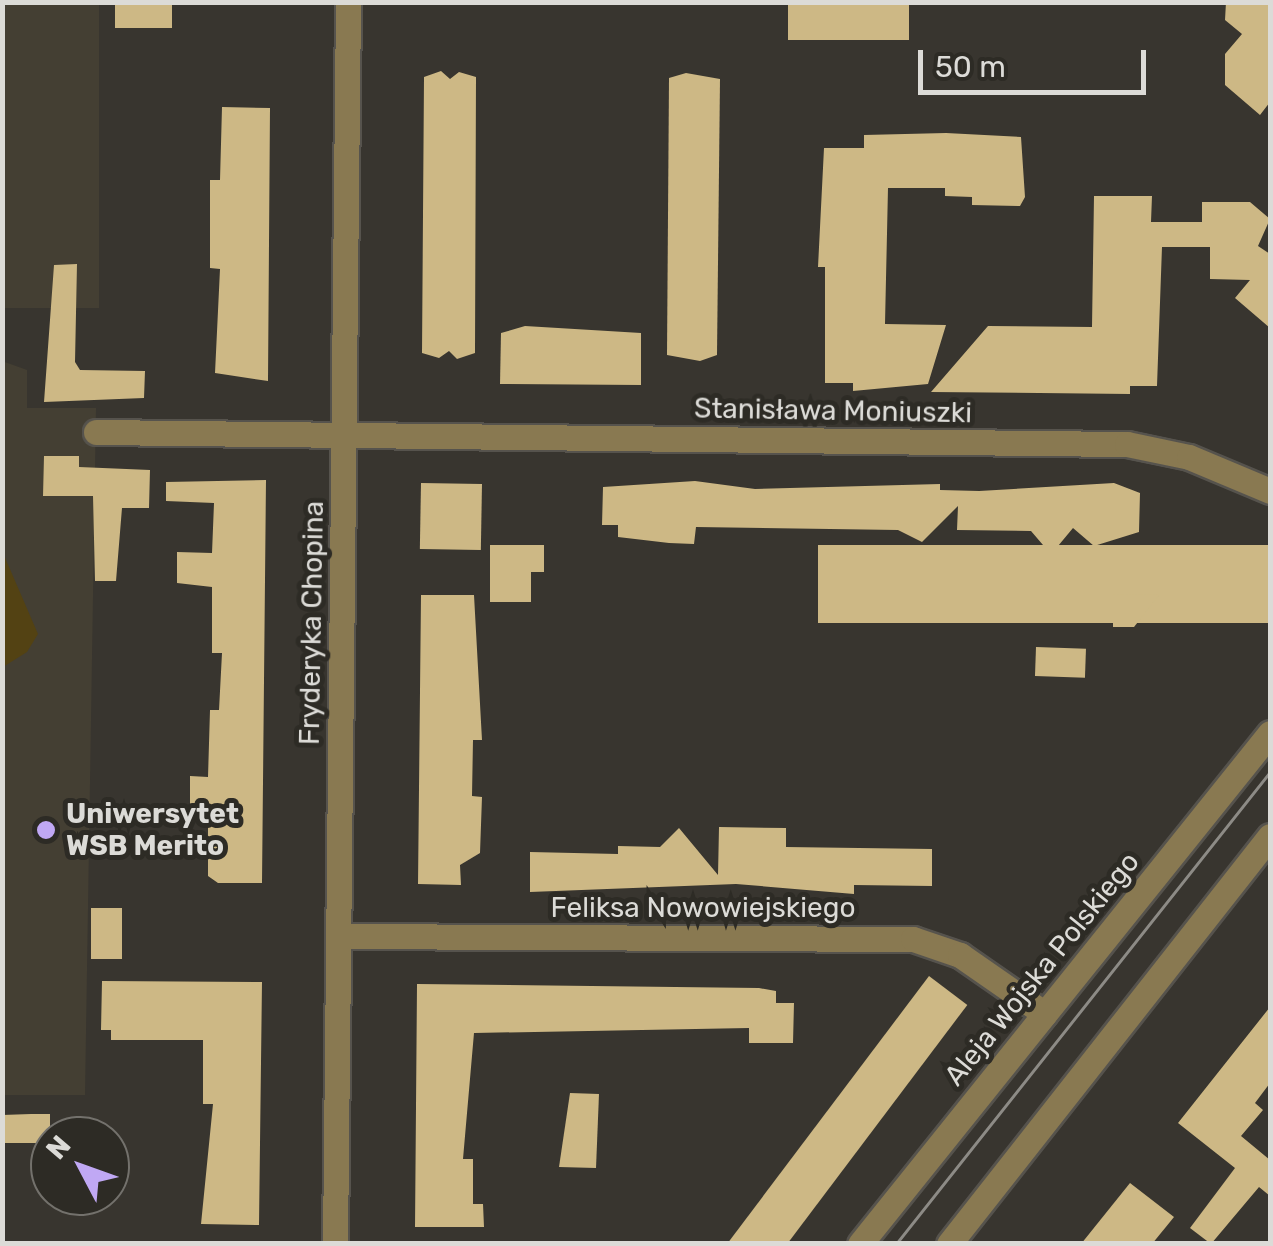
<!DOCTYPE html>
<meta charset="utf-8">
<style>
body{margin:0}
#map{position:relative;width:1273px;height:1246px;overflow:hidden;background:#38352f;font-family:Rubik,sans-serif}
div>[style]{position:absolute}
.built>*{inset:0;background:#443f33;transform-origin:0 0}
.green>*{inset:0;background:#534213}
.building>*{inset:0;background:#cdb885;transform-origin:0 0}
.roads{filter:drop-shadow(2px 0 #56534d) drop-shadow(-2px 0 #56534d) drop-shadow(0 2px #56534d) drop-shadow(0 -2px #56534d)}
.minor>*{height:25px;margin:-12.5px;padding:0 12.5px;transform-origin:12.5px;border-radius:12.5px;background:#897951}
.tram>*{height:2.5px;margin:-1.25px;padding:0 1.25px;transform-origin:1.25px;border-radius:1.25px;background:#8d8b86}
.dots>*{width:28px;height:28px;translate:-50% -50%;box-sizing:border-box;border:5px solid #2d2b25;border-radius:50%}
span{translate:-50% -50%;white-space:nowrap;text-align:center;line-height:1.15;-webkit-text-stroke:10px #2d2b25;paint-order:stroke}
.street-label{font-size:28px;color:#dcdbd7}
.poi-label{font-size:28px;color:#dcdbd7;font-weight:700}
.left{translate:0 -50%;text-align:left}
.frame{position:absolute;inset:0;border:5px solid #dcdbd7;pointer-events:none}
.north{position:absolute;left:30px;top:1116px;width:100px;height:100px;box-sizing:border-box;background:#2d2b25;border:2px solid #73716c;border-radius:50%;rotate:311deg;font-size:28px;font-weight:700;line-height:40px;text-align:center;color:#dcdbd7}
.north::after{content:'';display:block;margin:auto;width:35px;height:45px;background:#c0a8f4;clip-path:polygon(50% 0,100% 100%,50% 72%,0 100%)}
.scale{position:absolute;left:918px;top:50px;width:228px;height:45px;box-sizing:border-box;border:5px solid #dcdbd7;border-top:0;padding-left:12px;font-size:30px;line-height:35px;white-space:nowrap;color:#dcdbd7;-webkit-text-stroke:8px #2d2b25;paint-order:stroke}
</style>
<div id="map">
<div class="built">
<i style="left:2px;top:3px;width:97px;height:305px"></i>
<i style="clip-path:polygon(2px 361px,27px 370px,27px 408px,96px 408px,85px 1095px,3px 1095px)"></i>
</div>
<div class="green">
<i style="clip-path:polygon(3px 553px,38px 634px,27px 652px,3px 667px)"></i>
</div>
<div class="building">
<i style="left:115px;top:2px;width:57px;height:26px"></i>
<i style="left:788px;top:2px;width:121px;height:38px"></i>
<i style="clip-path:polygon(1226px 2px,1270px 2px,1270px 102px,1260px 115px,1225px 85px,1225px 54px,1242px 34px,1225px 20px)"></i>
<i style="clip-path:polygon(441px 71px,450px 79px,459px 72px,476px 77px,475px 353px,457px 359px,449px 351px,439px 358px,422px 353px,424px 77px)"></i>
<i style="clip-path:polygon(686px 73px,720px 79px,717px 355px,700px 361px,667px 355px,669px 78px)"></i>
<i style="clip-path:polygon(222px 107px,270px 108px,268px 381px,215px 373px,220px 269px,210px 268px,210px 180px,220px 180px)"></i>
<i style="clip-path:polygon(946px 133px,1021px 137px,1025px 197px,1020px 206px,972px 205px,972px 197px,945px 196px,945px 188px,888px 188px,885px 324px,946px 325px,928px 384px,853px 391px,853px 383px,825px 383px,825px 267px,818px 267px,824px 148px,864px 148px,864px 135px)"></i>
<i style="clip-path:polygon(1094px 196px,1152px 196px,1151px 222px,1202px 222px,1202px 202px,1250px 202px,1270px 219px,1258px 246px,1270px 254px,1270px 328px,1235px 298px,1250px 280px,1210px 279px,1210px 247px,1162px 247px,1157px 386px,1130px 386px,1130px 394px,931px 392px,988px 326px,1092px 327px)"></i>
<i style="clip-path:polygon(77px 264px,75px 362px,80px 370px,145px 371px,144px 398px,44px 402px,54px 265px)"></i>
<i style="clip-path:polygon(525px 326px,641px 333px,641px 385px,500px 384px,501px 333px)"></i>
<i style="clip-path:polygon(44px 456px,79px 456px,79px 467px,150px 470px,149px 508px,122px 508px,116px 581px,95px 581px,93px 496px,43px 496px)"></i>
<i style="clip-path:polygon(266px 480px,262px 883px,218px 883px,208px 876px,208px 808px,190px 808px,190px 776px,208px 777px,210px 710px,219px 710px,222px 653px,212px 653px,212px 587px,177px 583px,177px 552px,212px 553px,214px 503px,166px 501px,166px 482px)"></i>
<i style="clip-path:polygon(695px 481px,755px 489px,940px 484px,940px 490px,979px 491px,1114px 483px,1140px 493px,1139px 532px,1094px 546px,1073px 528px,1058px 546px,1043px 545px,1031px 531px,957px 530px,958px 506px,922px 542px,898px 530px,696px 527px,694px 544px,669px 543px,618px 537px,618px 525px,602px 525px,603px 487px)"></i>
<i style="left:421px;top:483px;width:61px;height:66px;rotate:1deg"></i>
<i style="clip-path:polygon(490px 545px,544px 545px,544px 572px,531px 572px,531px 602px,490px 602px)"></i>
<i style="left:1270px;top:545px;width:78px;height:452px;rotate:90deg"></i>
<i style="clip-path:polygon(1113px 594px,1159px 595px,1134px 627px,1113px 627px)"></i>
<i style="clip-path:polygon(421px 595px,474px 595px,482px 740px,473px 740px,472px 796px,482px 797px,480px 853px,460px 865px,461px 885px,418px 884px)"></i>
<i style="left:1036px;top:647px;width:50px;height:29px;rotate:2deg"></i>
<i style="clip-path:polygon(719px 827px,786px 828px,786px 847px,932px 849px,932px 886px,854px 885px,854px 894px,736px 884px,530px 892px,530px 852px,618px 854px,618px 846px,660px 847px,679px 828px,718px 875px)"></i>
<i style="left:91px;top:908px;width:31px;height:51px"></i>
<i style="left:929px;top:976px;width:48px;height:343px;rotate:37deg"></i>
<i style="clip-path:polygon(102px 981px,262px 982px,259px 1225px,201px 1224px,213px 1104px,203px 1104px,203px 1040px,111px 1040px,111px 1030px,101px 1030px)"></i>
<i style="clip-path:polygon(417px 984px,759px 988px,776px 991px,776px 1003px,794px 1003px,793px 1043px,749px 1043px,749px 1028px,474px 1033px,463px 1159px,473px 1159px,473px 1204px,483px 1204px,484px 1227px,415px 1227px)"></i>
<i style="clip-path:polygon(1270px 1007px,1270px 1083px,1255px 1103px,1263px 1110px,1241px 1136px,1270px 1160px,1270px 1196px,1259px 1187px,1211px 1244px,1190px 1228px,1235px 1168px,1178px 1123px)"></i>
<i style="clip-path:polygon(570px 1093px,599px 1094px,596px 1168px,559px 1167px)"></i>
<i style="clip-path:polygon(31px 1114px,50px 1114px,50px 1143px,2px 1143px,2px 1115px)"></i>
<i style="clip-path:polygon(1130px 1183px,1174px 1217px,1152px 1244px,1081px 1244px)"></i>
</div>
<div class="roads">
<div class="minor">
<i style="left:96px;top:432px;width:1031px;rotate:0.67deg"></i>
<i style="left:1127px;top:444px;width:63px;rotate:11.8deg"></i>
<i style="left:1189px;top:457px;width:88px;rotate:22.8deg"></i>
<i style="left:339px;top:936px;width:574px;rotate:0.3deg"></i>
<i style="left:913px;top:939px;width:50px;rotate:18.8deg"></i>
<i style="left:960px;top:955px;width:103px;rotate:34.8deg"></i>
<i style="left:335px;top:1244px;width:1242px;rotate:-89.4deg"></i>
<i style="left:860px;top:1244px;width:655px;rotate:-51.26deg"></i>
<i style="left:949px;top:1244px;width:519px;rotate:-51.81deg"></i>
</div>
</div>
<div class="tram">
<i style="left:896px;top:1244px;width:602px;rotate:-51.61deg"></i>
</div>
<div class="dots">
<i style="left:46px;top:830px;background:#c0a8f4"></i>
</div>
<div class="street-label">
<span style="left:833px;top:411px;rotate:1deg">Stanisława Moniuszki</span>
<span style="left:312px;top:623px;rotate:-89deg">Fryderyka Chopina</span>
<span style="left:703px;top:908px">Feliksa Nowowiejskiego</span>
<span style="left:1042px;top:969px;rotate:-51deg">Aleja Wojska Polskiego</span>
</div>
<div class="poi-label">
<span class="left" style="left:66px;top:830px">Uniwersytet<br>WSB Merito</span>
</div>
<div class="frame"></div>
<div class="north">N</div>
<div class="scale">50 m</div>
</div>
